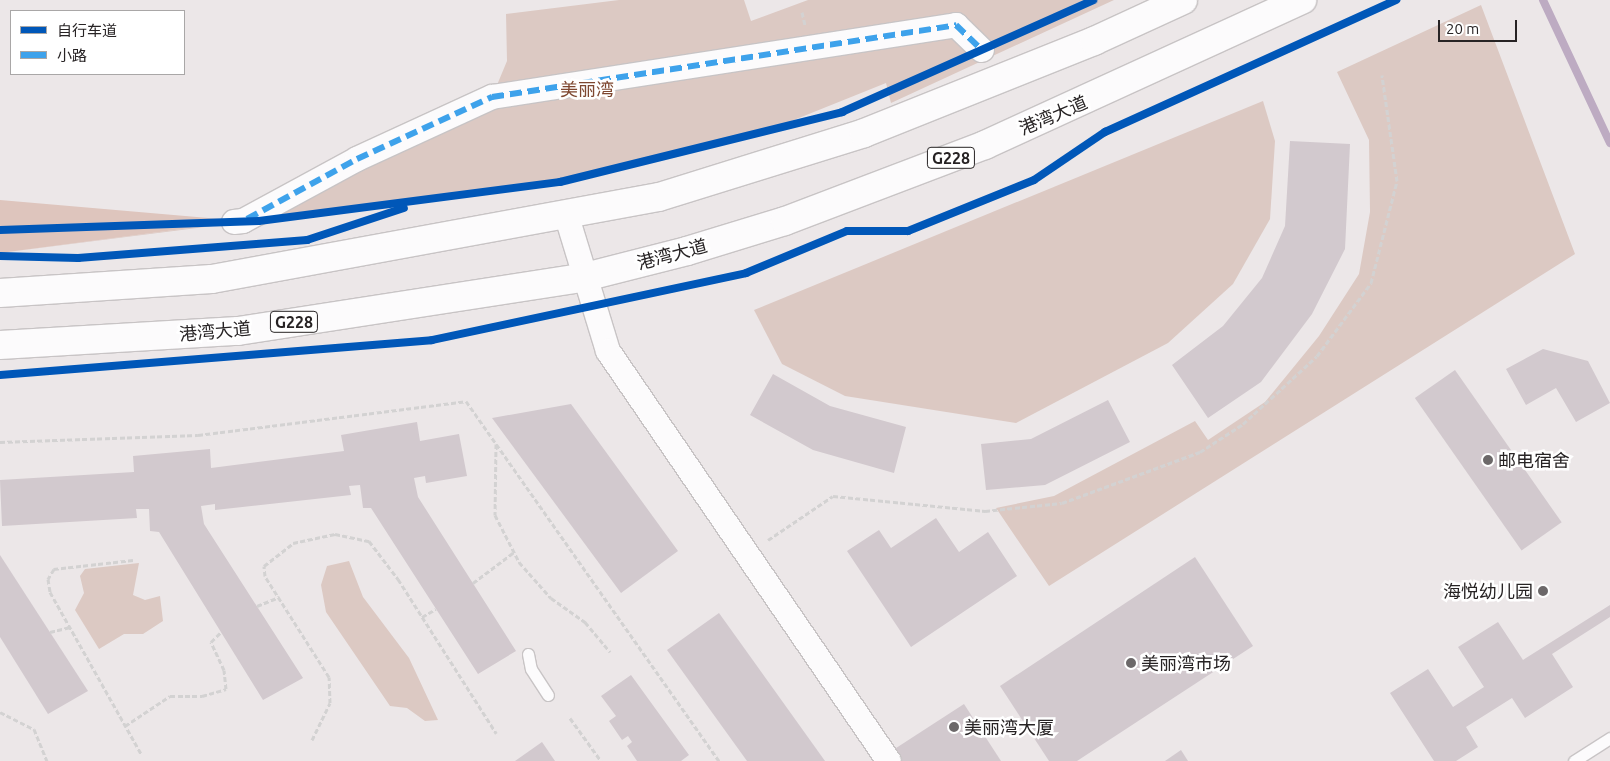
<!DOCTYPE html>
<meta charset="utf-8">
<style>
body{margin:0}
#map{position:relative;width:1610px;height:761px;overflow:hidden;background:#ece7e8;font-family:Ubuntu,"Noto Sans SC",sans-serif}
div>[style]{position:absolute}
.green>*{inset:0;background:#dcc9c3}
.forest>*{inset:0;background:#dec5bd}
.stream>*{height:8px;margin:-4px;padding:0 4px;transform-origin:4px;border-radius:4px;background:#bdabc2}
.building>*{inset:0;background:#d2c9ce;transform-origin:0 0}
.path>*{height:3px;margin-top:-1.5px;transform-origin:0;background:repeating-linear-gradient(90deg,#d3d2d2 0 5px,transparent 0 7.5px)}
.roads{filter:drop-shadow(1px 0 #c8c4c5) drop-shadow(-1px 0 #c8c4c5) drop-shadow(0 1px #c8c4c5) drop-shadow(0 -1px #c8c4c5)}
.lane>*{height:11px;margin:-5.5px;padding:0 5.5px;transform-origin:5.5px;border-radius:5.5px;background:#fcfbfc}
.street>*{height:24px;margin:-12px;padding:0 12px;transform-origin:12px;border-radius:12px;background:#fcfbfc}
.highway>*{height:28px;margin:-14px;padding:0 14px;transform-origin:14px;border-radius:14px;background:#fcfbfc}
.quiet>*{height:6px;margin-top:-3px;transform-origin:0;background:repeating-linear-gradient(90deg,#3ea2eb 0 12px,transparent 0 18px)}
.cycleway>*{height:8px;margin:-4px;padding:0 4px;transform-origin:4px;border-radius:4px;background:#0057b8}
.dots>*{width:14px;height:14px;translate:-50% -50%;box-sizing:border-box;border:2px solid #fff;border-radius:50%}
span{translate:-50% -50%;white-space:nowrap;text-align:center;line-height:1.15;-webkit-text-stroke:5px #fff;paint-order:stroke}
.shield-label span{padding:1px 4px;background:#fff;border:1px solid;border-radius:4px;-webkit-text-stroke-width:0}
.shield-label{font-size:16px;color:#272324;font-weight:700}
.park-label{font-size:18px;color:#7e4730}
.street-label{font-size:18px;color:#272324}
.poi-label{font-size:18px;color:#272324}
.left{translate:0 -50%;text-align:left}
.right{translate:-100% -50%;text-align:right}
.legend{position:absolute;left:10px;top:10px;width:175px;height:65px;box-sizing:border-box;background:#fff;border:1px solid #a9a7a7;margin:0;padding:6px 9px;list-style:none;font-size:15px;color:#272324}
.legend li{display:flex;align-items:center;gap:10px;height:25px}
.legend b{width:25px;border:1px solid #a9a7a7}
.scale{position:absolute;left:1438px;top:20px;width:79px;height:22px;box-sizing:border-box;border:2px solid #272324;border-top:0;padding-left:6px;font-size:15px;line-height:18px;white-space:nowrap;color:#272324;-webkit-text-stroke:4px #fff;paint-order:stroke}
</style>
<div id="map">
<div class="green">
<i style="clip-path:polygon(619px 0,744px 0,751px 21px,808px 0,1114px 0,891px 103px,886px 83px,769px 130px,560px 182px,0 253px,243px 221px,492px 97px,507px 61px,506px 14px)"></i>
<i style="clip-path:polygon(1481px 5px,1575px 254px,1049px 586px,996px 508px,1054px 496px,1195px 421px,1208px 440px,1265px 402px,1319px 336px,1359px 274px,1370px 212px,1369px 140px,1337px 72px)"></i>
<i style="clip-path:polygon(1263px 101px,1275px 141px,1270px 219px,1233px 284px,1168px 343px,1016px 423px,845px 396px,782px 364px,754px 310px)"></i>
<i style="clip-path:polygon(349px 561px,363px 597px,409px 658px,438px 720px,425px 721px,407px 708px,390px 706px,326px 612px,321px 585px,327px 566px)"></i>
<i style="clip-path:polygon(139px 563px,133px 595px,145px 600px,160px 596px,163px 621px,143px 634px,124px 634px,99px 649px,75px 610px,84px 593px,80px 576px,85px 569px)"></i>
</div>
<div class="forest">
<i style="clip-path:polygon(0 200px,243px 221px,0 253px)"></i>
</div>
<div class="stream">
<i style="left:1543px;top:0;width:158px;rotate:64.9deg"></i>
</div>
<div class="building">
<i style="clip-path:polygon(1290px 141px,1350px 144px,1345px 249px,1312px 314px,1261px 382px,1208px 418px,1172px 365px,1223px 326px,1262px 278px,1285px 226px)"></i>
<i style="clip-path:polygon(1543px 349px,1588px 361px,1610px 403px,1576px 422px,1556px 388px,1526px 405px,1506px 369px)"></i>
<i style="left:1455px;top:370px;width:186px;height:49px;rotate:55deg"></i>
<i style="clip-path:polygon(773px 374px,830px 406px,906px 427px,894px 473px,813px 450px,750px 415px)"></i>
<i style="clip-path:polygon(1108px 400px,1130px 442px,1045px 485px,986px 490px,981px 444px,1031px 439px)"></i>
<i style="clip-path:polygon(571px 404px,678px 551px,621px 593px,492px 418px)"></i>
<i style="clip-path:polygon(417px 422px,420px 441px,459px 434px,467px 476px,426px 483px,425px 476px,414px 478px,418px 497px,516px 651px,478px 674px,371px 508px,363px 508px,360px 485px,349px 486px,351px 495px,215px 510px,215px 504px,201px 506px,204px 524px,303px 678px,263px 700px,159px 532px,150px 531px,149px 509px,136px 509px,137px 518px,2px 526px,0 480px,134px 472px,133px 456px,210px 449px,211px 468px,344px 451px,341px 435px)"></i>
<i style="clip-path:polygon(936px 518px,959px 552px,988px 532px,1017px 576px,911px 647px,847px 551px,879px 530px,891px 548px)"></i>
<i style="clip-path:polygon(0 555px,88px 691px,48px 714px,0 637px)"></i>
<i style="clip-path:polygon(1195px 557px,1253px 646px,1077px 761px,1049px 761px,1000px 686px)"></i>
<i style="clip-path:polygon(1610px 605px,1610px 617px,1552px 654px,1573px 687px,1525px 718px,1512px 698px,1466px 727px,1478px 747px,1456px 761px,1434px 761px,1390px 693px,1428px 669px,1453px 707px,1484px 687px,1458px 647px,1498px 622px,1523px 660px)"></i>
<i style="clip-path:polygon(719px 613px,825px 761px,747px 761px,667px 650px)"></i>
<i style="clip-path:polygon(631px 675px,689px 755px,681px 761px,637px 761px,627px 746px,632px 742px,628px 736px,622px 740px,609px 721px,616px 716px,601px 696px)"></i>
<i style="clip-path:polygon(964px 704px,1001px 761px,900px 761px,893px 750px)"></i>
<i style="clip-path:polygon(542px 742px,555px 761px,515px 761px)"></i>
<i style="clip-path:polygon(1181px 750px,1188px 761px,1165px 761px)"></i>
</div>
<div class="path">
<i style="left:802px;top:12px;width:13px;rotate:77deg"></i>
<i style="left:0;top:442px;width:198px;rotate:-2deg"></i>
<i style="left:198px;top:435px;width:270px;rotate:-7.2deg"></i>
<i style="left:466px;top:401px;width:440px;rotate:54.9deg"></i>
<i style="left:496px;top:444px;width:71px;rotate:90.8deg"></i>
<i style="left:495px;top:515px;width:53px;rotate:62.9deg"></i>
<i style="left:519px;top:562px;width:48px;rotate:48.4deg"></i>
<i style="left:551px;top:598px;width:42px;rotate:35.2deg"></i>
<i style="left:585px;top:622px;width:39px;rotate:50deg"></i>
<i style="left:768px;top:540px;width:78px;rotate:-34.1deg"></i>
<i style="left:833px;top:496px;width:153px;rotate:5.6deg"></i>
<i style="left:985px;top:511px;width:77px;rotate:-5.9deg"></i>
<i style="left:1062px;top:503px;width:147px;rotate:-20.3deg"></i>
<i style="left:1200px;top:452px;width:51px;rotate:-33.1deg"></i>
<i style="left:1243px;top:424px;width:100px;rotate:-42.6deg"></i>
<i style="left:1317px;top:356px;width:91px;rotate:-53.5deg"></i>
<i style="left:1371px;top:283px;width:105px;rotate:-75.7deg"></i>
<i style="left:1397px;top:181px;width:107px;rotate:-98.1deg"></i>
<i style="left:133px;top:560px;width:80px;rotate:173.5deg"></i>
<i style="left:54px;top:569px;width:12px;rotate:121deg"></i>
<i style="left:48px;top:579px;width:13px;rotate:81deg"></i>
<i style="left:50px;top:592px;width:187px;rotate:60.6deg"></i>
<i style="left:473px;top:583px;width:51px;rotate:-37.1deg"></i>
<i style="left:257px;top:606px;width:24px;rotate:-22deg"></i>
<i style="left:422px;top:617px;width:16px;rotate:-30deg"></i>
<i style="left:50px;top:632px;width:21px;rotate:-14deg"></i>
<i style="left:0;top:712px;width:38px;rotate:27deg"></i>
<i style="left:34px;top:729px;width:35px;rotate:68deg"></i>
<i style="left:570px;top:718px;width:53px;rotate:54.2deg"></i>
<i style="left:125px;top:726px;width:54px;rotate:-33.7deg"></i>
<i style="left:170px;top:696px;width:32px"></i>
<i style="left:202px;top:696px;width:25px;rotate:-16deg"></i>
<i style="left:226px;top:689px;width:19px;rotate:-96deg"></i>
<i style="left:224px;top:670px;width:31px;rotate:-115deg"></i>
<i style="left:211px;top:642px;width:14px;rotate:-45deg"></i>
<i style="left:312px;top:740px;width:41px;rotate:-64.1deg"></i>
<i style="left:330px;top:703px;width:26px;rotate:-92deg"></i>
<i style="left:329px;top:677px;width:120px;rotate:-122.4deg"></i>
<i style="left:265px;top:576px;width:10px;rotate:-96deg"></i>
<i style="left:264px;top:566px;width:37px;rotate:-38deg"></i>
<i style="left:293px;top:543px;width:43px;rotate:-12.1deg"></i>
<i style="left:335px;top:534px;width:35px;rotate:12deg"></i>
<i style="left:369px;top:541px;width:48px;rotate:52.7deg"></i>
<i style="left:398px;top:579px;width:183px;rotate:57.5deg"></i>
</div>
<div class="roads">
<div class="lane">
<i style="left:528px;top:654px;width:15px;rotate:79deg"></i>
<i style="left:531px;top:669px;width:31px;rotate:57deg"></i>
<i style="left:1574px;top:761px;width:43px;rotate:-32.6deg"></i>
</div>
<div class="street">
<i style="left:567px;top:217px;width:140px;rotate:73deg"></i>
<i style="left:608px;top:351px;width:497px;rotate:55.6deg"></i>
<i style="left:234px;top:222px;width:9px;rotate:-6deg"></i>
<i style="left:243px;top:221px;width:130px;rotate:-28.5deg"></i>
<i style="left:357px;top:159px;width:149px;rotate:-24.7deg"></i>
<i style="left:492px;top:97px;width:470px;rotate:-8.8deg"></i>
<i style="left:956px;top:25px;width:36px;rotate:44deg"></i>
</div>
<div class="highway">
<i style="left:0;top:293px;width:212px;rotate:-3.8deg"></i>
<i style="left:212px;top:279px;width:454px;rotate:-10.4deg"></i>
<i style="left:659px;top:197px;width:215px;rotate:-17.3deg"></i>
<i style="left:864px;top:133px;width:248px;rotate:-21.8deg"></i>
<i style="left:1094px;top:41px;width:98px;rotate:-24.7deg"></i>
<i style="left:0;top:345px;width:238px;rotate:-3.4deg"></i>
<i style="left:238px;top:331px;width:351px;rotate:-8.8deg"></i>
<i style="left:585px;top:277px;width:105px;rotate:-14.3deg"></i>
<i style="left:687px;top:251px;width:102px;rotate:-17deg"></i>
<i style="left:785px;top:221px;width:214px;rotate:-20.8deg"></i>
<i style="left:985px;top:145px;width:349px;rotate:-24.6deg"></i>
</div>
</div>
<div class="quiet">
<i style="left:247px;top:219px;width:125px;rotate:-28.6deg"></i>
<i style="left:357px;top:159px;width:149px;rotate:-24.7deg"></i>
<i style="left:492px;top:97px;width:470px;rotate:-8.8deg"></i>
<i style="left:956px;top:25px;width:36px;rotate:44deg"></i>
</div>
<div class="cycleway">
<i style="left:0;top:230px;width:259px;rotate:-2deg"></i>
<i style="left:259px;top:221px;width:304px;rotate:-7.4deg"></i>
<i style="left:560px;top:182px;width:291px;rotate:-13.9deg"></i>
<i style="left:842px;top:112px;width:275px;rotate:-24deg"></i>
<i style="left:0;top:256px;width:78px;rotate:1.5deg"></i>
<i style="left:78px;top:258px;width:230px;rotate:-4.5deg"></i>
<i style="left:307px;top:240px;width:102px;rotate:-18.3deg"></i>
<i style="left:0;top:375px;width:433px;rotate:-4.6deg"></i>
<i style="left:432px;top:340px;width:321px;rotate:-12deg"></i>
<i style="left:746px;top:273px;width:109px;rotate:-22.6deg"></i>
<i style="left:847px;top:231px;width:61px"></i>
<i style="left:908px;top:231px;width:136px;rotate:-22deg"></i>
<i style="left:1034px;top:180px;width:86px;rotate:-34.1deg"></i>
<i style="left:1105px;top:132px;width:320px;rotate:-24.4deg"></i>
</div>
<div class="dots">
<i style="left:1488px;top:460px;background:#6c6869"></i>
<i style="left:1543px;top:591px;background:#6c6869"></i>
<i style="left:1131px;top:663px;background:#6c6869"></i>
<i style="left:954px;top:727px;background:#6c6869"></i>
</div>
<div class="shield-label">
<span style="left:951px;top:158px">G228</span>
<span style="left:294px;top:322px">G228</span>
</div>
<div class="park-label">
<span style="left:587px;top:89px">美丽湾</span>
</div>
<div class="street-label">
<span style="left:1053px;top:115px;rotate:-23deg">港湾大道</span>
<span style="left:672px;top:254px;rotate:-15deg">港湾大道</span>
<span style="left:215px;top:331px;rotate:-5deg">港湾大道</span>
</div>
<div class="poi-label">
<span class="left" style="left:1498px;top:460px">邮电宿舍</span>
<span class="right" style="left:1533px;top:591px">海悦幼儿园</span>
<span class="left" style="left:1141px;top:663px">美丽湾市场</span>
<span class="left" style="left:964px;top:727px">美丽湾大厦</span>
</div>
<ul class="legend">
<li><b style="height:6px;background:#0057b8"></b>自行车道</li>
<li><b style="height:6px;background:#3ea2eb"></b>小路</li>
</ul>
<div class="scale">20 m</div>
</div>
